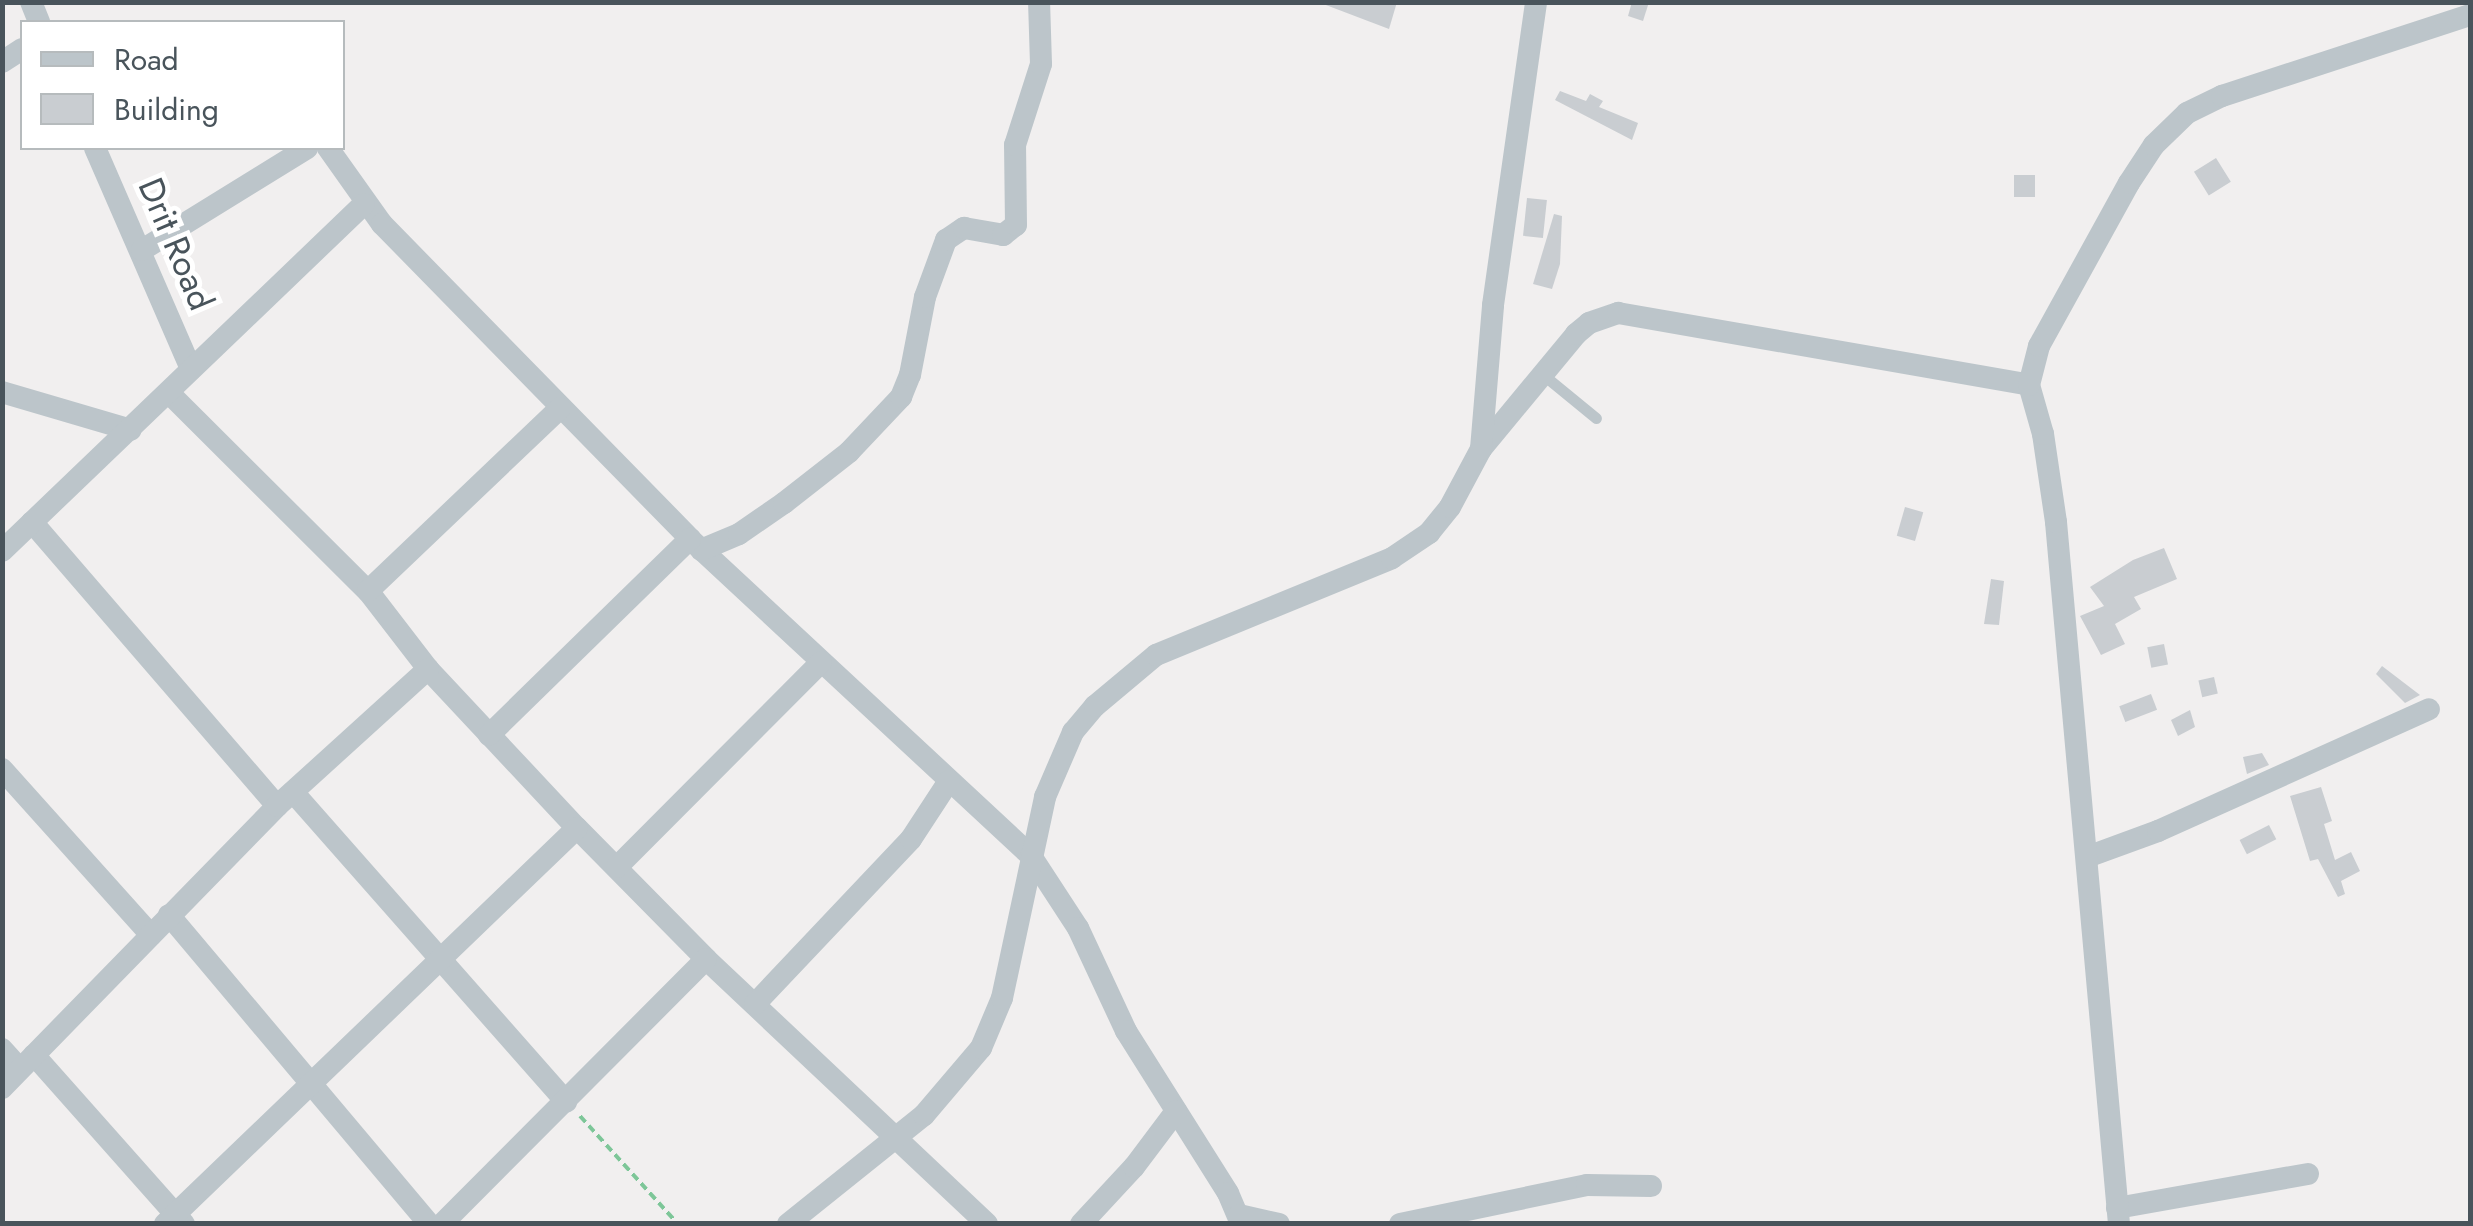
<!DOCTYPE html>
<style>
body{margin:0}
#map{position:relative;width:2473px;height:1226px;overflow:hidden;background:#f1efef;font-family:Jost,sans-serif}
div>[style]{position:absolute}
.building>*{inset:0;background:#c9cdd1;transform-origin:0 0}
.path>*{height:4px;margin-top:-2px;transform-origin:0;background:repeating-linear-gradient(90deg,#7dc698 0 8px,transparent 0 13px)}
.lane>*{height:11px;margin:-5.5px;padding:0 5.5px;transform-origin:5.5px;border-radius:5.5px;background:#bcc5ca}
.street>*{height:22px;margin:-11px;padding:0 11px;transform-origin:11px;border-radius:11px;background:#bcc5ca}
span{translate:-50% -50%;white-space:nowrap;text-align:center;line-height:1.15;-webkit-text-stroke:10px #fff;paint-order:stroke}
.street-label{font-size:35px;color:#49545b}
.frame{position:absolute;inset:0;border:5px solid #49545b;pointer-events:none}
.legend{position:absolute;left:20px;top:20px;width:325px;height:130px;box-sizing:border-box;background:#fff;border:2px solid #b6bbbd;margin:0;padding:12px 18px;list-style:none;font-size:30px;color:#49545b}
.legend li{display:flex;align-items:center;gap:20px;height:50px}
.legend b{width:50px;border:2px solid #b6bbbd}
</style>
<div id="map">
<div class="building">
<i style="clip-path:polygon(1318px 2px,1397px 2px,1389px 29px)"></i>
<i style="clip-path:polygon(1632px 2px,1649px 2px,1643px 21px,1628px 16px)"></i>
<i style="clip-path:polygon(1560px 91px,1586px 101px,1590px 94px,1603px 101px,1599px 107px,1638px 123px,1632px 140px,1555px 100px)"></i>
<i style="left:2216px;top:158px;width:28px;height:26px;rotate:58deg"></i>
<i style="left:2014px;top:175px;width:21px;height:22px"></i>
<i style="left:1527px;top:198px;width:20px;height:38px;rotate:6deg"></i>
<i style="clip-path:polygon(1554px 214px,1562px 216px,1560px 264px,1552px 289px,1533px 284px)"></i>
<i style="left:1905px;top:507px;width:19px;height:30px;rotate:16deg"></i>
<i style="clip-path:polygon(2164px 548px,2177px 579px,2134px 597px,2141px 609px,2115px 624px,2125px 644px,2101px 655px,2080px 616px,2104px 606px,2090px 587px,2133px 560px)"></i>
<i style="clip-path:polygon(1991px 579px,2004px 581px,1999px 625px,1984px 624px)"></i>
<i style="left:2164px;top:644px;width:21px;height:17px;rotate:79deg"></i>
<i style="clip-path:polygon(2382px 666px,2420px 695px,2405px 703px,2376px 674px)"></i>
<i style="left:2214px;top:677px;width:17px;height:16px;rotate:77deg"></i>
<i style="left:2151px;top:694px;width:17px;height:34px;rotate:69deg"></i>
<i style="clip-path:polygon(2190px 710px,2195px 727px,2178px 736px,2171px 720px)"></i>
<i style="clip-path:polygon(2262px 753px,2269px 765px,2247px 774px,2243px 757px)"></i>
<i style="clip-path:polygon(2321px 787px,2332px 821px,2324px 824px,2335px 860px,2351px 852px,2360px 871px,2341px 881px,2345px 894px,2338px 897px,2318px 859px,2310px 861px,2290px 796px)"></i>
<i style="left:2269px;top:825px;width:16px;height:33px;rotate:63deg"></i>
</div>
<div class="path">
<i style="left:580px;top:1116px;width:146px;rotate:47.8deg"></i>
</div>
<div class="lane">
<i style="left:1541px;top:373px;width:71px;rotate:39.3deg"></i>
</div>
<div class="street">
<i style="left:31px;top:2px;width:22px;rotate:68deg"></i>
<i style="left:2px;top:62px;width:24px;rotate:-33deg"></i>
<i style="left:95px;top:148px;width:241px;rotate:66.5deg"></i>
<i style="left:328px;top:148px;width:93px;rotate:54.6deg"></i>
<i style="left:382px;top:224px;width:441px;rotate:45.6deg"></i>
<i style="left:690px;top:539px;width:466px;rotate:42.9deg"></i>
<i style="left:1031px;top:856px;width:86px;rotate:56.9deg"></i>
<i style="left:1078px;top:928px;width:114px;rotate:65deg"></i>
<i style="left:1126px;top:1031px;width:191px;rotate:57.8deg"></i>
<i style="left:1228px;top:1193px;width:34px;rotate:67deg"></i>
<i style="left:142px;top:250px;width:194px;rotate:-31.7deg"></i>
<i style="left:2px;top:392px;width:134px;rotate:16.4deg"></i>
<i style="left:169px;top:393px;width:281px;rotate:44.9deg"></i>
<i style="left:368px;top:591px;width:98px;rotate:52.4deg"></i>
<i style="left:428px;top:669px;width:218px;rotate:46.9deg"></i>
<i style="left:577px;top:828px;width:184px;rotate:45.4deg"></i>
<i style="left:706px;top:959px;width:386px;rotate:43.3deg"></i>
<i style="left:1481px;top:449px;width:149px;rotate:-50.4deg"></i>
<i style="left:1576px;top:334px;width:17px;rotate:-40deg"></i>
<i style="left:1589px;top:323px;width:31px;rotate:-19deg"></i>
<i style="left:1618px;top:313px;width:417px;rotate:9.9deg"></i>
<i style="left:32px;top:522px;width:375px;rotate:49.2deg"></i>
<i style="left:701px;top:550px;width:41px;rotate:-22.8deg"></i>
<i style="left:739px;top:534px;width:55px;rotate:-34.6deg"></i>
<i style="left:784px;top:503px;width:83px;rotate:-38.1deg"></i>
<i style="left:849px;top:452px;width:76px;rotate:-46.6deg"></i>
<i style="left:901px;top:397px;width:24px;rotate:-68deg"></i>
<i style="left:910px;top:375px;width:79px;rotate:-79.1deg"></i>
<i style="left:925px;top:297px;width:61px;rotate:-69.8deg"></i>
<i style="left:946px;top:240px;width:22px;rotate:-34deg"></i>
<i style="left:964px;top:228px;width:40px;rotate:10deg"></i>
<i style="left:1003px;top:235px;width:16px;rotate:-38deg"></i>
<i style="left:1016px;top:225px;width:80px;rotate:-90.7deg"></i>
<i style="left:1015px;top:145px;width:85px;rotate:-72.2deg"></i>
<i style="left:1041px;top:64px;width:62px;rotate:-91.8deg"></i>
<i style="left:2px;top:551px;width:501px;rotate:-43.79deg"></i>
<i style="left:368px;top:591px;width:265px;rotate:-43.6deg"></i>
<i style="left:489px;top:735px;width:281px;rotate:-44.3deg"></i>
<i style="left:2px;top:769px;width:223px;rotate:48.1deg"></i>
<i style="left:293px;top:792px;width:413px;rotate:48.6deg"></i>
<i style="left:2087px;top:857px;width:76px;rotate:-20.1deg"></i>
<i style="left:2158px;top:831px;width:297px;rotate:-24.2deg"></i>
<i style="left:617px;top:867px;width:289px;rotate:-45.1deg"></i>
<i style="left:169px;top:915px;width:404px;rotate:49.9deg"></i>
<i style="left:755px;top:1004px;width:227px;rotate:-46.6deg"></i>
<i style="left:911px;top:839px;width:69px;rotate:-56.8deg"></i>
<i style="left:2px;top:1049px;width:25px;rotate:48deg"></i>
<i style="left:34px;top:1055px;width:226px;rotate:48.4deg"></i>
<i style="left:2px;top:1088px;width:394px;rotate:-45.7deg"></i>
<i style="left:277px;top:806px;width:204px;rotate:-42.2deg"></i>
<i style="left:2117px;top:1208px;width:194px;rotate:-10.1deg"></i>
<i style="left:1239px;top:1215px;width:41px;rotate:12.7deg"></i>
<i style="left:165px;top:1224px;width:571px;rotate:-43.87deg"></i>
<i style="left:442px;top:1224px;width:374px;rotate:-45.1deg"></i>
<i style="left:788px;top:1224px;width:174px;rotate:-38.7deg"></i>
<i style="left:924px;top:1115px;width:88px;rotate:-49.6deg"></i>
<i style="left:981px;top:1048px;width:54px;rotate:-67.2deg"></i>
<i style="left:1002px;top:998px;width:206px;rotate:-77.9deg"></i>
<i style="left:1045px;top:797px;width:71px;rotate:-66.7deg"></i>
<i style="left:1073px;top:732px;width:34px;rotate:-50deg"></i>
<i style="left:1095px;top:706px;width:80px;rotate:-39.9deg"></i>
<i style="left:1156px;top:655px;width:255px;rotate:-22.3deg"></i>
<i style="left:1392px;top:558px;width:45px;rotate:-34deg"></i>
<i style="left:1429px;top:533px;width:33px;rotate:-51deg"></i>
<i style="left:1450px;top:507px;width:66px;rotate:-61.9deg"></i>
<i style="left:1481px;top:449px;width:144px;rotate:-85.2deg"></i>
<i style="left:1493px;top:305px;width:306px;rotate:-81.9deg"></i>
<i style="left:1081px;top:1224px;width:78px;rotate:-47.1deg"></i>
<i style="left:1134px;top:1167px;width:70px;rotate:-53.1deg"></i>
<i style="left:1400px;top:1224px;width:191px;rotate:-11.8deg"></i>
<i style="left:1587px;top:1185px;width:64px;rotate:0.9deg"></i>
<i style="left:2119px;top:1224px;width:705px;rotate:-95.13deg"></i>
<i style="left:2056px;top:522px;width:89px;rotate:-98.4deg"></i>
<i style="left:2043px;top:434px;width:51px;rotate:-105.9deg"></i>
<i style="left:2029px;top:385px;width:40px;rotate:-75.6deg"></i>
<i style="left:2039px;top:346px;width:186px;rotate:-61.1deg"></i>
<i style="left:2129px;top:183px;width:45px;rotate:-56.7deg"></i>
<i style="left:2154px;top:145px;width:46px;rotate:-44.1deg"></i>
<i style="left:2187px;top:113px;width:39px;rotate:-26deg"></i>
<i style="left:2222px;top:96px;width:261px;rotate:-18.1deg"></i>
</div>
<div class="street-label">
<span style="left:176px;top:244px;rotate:67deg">Drit Road</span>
</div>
<div class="frame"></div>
<ul class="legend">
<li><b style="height:12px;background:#bcc5ca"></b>Road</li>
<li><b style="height:28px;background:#c9cdd1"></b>Building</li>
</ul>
</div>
